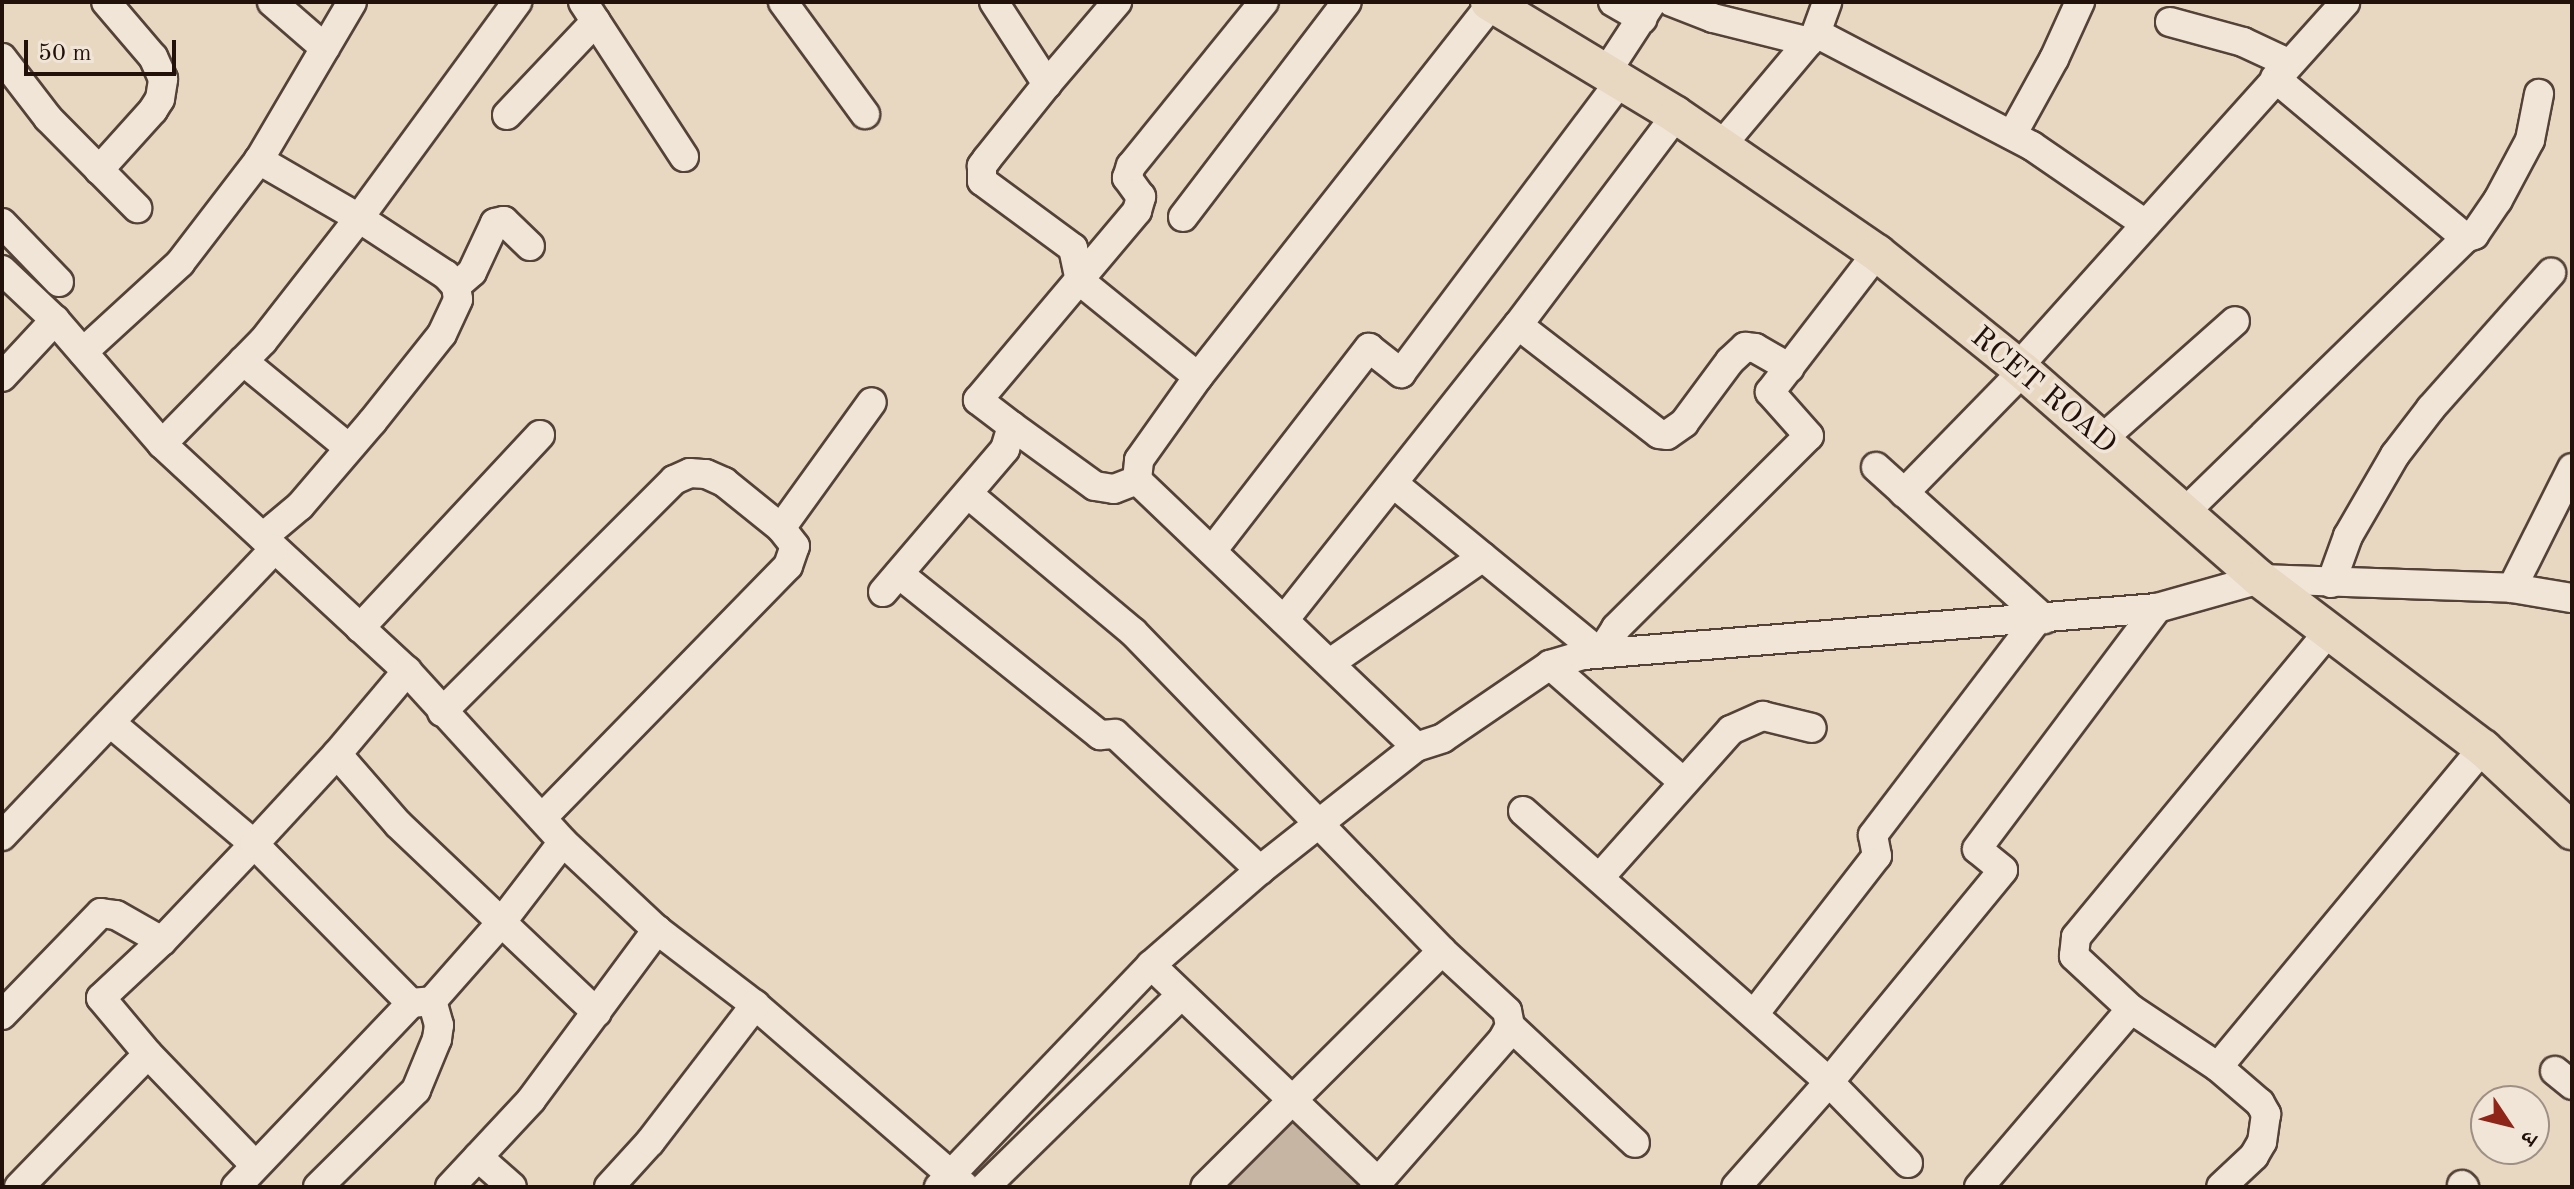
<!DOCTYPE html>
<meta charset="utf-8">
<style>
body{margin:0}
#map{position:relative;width:2574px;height:1189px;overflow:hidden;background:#e8d7c1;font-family:"Old Standard TT","Noto Serif Devanagari",serif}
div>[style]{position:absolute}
.green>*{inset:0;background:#c6b5a2}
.roads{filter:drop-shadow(2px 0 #544238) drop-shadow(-2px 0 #544238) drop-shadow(0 2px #544238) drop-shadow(0 -2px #544238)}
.minor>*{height:28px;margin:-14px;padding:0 14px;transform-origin:14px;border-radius:14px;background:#f0e5d7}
.major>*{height:36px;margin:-18px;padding:0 18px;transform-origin:18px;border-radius:18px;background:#e8d7c1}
span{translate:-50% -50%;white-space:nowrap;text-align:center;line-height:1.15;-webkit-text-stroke:7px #f0e5d7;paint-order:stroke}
.street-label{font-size:30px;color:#22110b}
.frame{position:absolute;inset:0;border:4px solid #22110b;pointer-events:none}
.north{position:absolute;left:2470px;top:1085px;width:80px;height:80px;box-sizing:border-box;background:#f0e5d7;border:2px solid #9e9085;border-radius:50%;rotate:125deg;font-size:22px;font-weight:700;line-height:32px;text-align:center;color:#22110b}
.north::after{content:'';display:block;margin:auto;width:28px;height:36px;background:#8f2418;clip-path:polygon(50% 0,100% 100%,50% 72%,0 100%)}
.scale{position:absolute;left:24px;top:40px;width:152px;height:36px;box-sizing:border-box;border:4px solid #22110b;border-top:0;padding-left:10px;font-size:24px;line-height:28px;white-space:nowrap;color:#22110b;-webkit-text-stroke:6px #f0e5d7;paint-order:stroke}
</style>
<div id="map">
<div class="green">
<i style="clip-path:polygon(1295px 1118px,1365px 1182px,1360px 1187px,1223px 1187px)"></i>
</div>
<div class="roads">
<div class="minor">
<i style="left:272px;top:2px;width:70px;rotate:41deg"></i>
<i style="left:583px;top:2px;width:185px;rotate:56.9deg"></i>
<i style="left:783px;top:2px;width:139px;rotate:53.8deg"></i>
<i style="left:994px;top:2px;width:98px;rotate:57.1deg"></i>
<i style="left:1047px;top:84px;width:96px;rotate:128.7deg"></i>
<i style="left:987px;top:159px;width:9px;rotate:126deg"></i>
<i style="left:982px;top:166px;width:15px;rotate:90deg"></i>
<i style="left:982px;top:181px;width:113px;rotate:36.4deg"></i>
<i style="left:1073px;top:248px;width:34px;rotate:78deg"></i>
<i style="left:1080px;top:281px;width:152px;rotate:39.1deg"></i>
<i style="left:1198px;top:377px;width:475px;rotate:-51.8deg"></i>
<i style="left:1613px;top:2px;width:34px;rotate:30deg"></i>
<i style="left:1672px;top:2px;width:44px;rotate:21.3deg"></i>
<i style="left:1713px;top:18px;width:99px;rotate:14deg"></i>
<i style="left:2170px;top:22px;width:76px;rotate:15.3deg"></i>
<i style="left:2243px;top:42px;width:50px;rotate:25deg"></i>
<i style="left:1816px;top:33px;width:244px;rotate:27.6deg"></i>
<i style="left:2032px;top:146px;width:136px;rotate:34.5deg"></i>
<i style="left:2px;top:58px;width:76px;rotate:52.5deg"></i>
<i style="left:48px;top:118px;width:127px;rotate:45.3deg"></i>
<i style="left:1607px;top:71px;width:82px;rotate:-56.9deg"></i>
<i style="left:2275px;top:78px;width:249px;rotate:40deg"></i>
<i style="left:1047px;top:84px;width:108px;rotate:-49.5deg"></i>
<i style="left:507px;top:115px;width:129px;rotate:-46.6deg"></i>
<i style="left:2012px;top:135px;width:87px;rotate:-61.1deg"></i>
<i style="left:2054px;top:59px;width:63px;rotate:-65.5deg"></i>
<i style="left:1721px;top:146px;width:148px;rotate:-49.9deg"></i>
<i style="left:1816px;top:33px;width:33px;rotate:-70deg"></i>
<i style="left:99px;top:170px;width:81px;rotate:-48deg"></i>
<i style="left:153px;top:110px;width:13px;rotate:-58deg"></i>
<i style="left:160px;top:99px;width:20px;rotate:-81deg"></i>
<i style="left:163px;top:79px;width:24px;rotate:-114deg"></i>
<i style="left:153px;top:57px;width:72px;rotate:-130.5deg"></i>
<i style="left:1183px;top:217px;width:270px;rotate:-52.7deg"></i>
<i style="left:2px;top:223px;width:82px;rotate:46deg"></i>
<i style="left:2px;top:270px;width:73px;rotate:43.3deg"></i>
<i style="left:55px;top:320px;width:164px;rotate:49.2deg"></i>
<i style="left:162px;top:444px;width:334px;rotate:42.8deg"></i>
<i style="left:407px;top:671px;width:231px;rotate:47.6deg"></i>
<i style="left:563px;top:842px;width:129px;rotate:43.1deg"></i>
<i style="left:657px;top:930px;width:123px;rotate:37.4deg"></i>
<i style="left:755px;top:1005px;width:276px;rotate:40.9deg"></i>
<i style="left:456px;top:286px;width:21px;rotate:-41deg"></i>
<i style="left:472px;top:272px;width:54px;rotate:-64.9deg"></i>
<i style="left:495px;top:223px;width:9px;rotate:-13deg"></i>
<i style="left:504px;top:221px;width:36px;rotate:44deg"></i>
<i style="left:1518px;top:325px;width:178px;rotate:37.7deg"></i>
<i style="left:1659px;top:434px;width:8px;rotate:7deg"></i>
<i style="left:1667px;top:435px;width:21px;rotate:-35deg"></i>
<i style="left:1684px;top:423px;width:77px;rotate:-53.4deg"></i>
<i style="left:1730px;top:361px;width:21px;rotate:-43deg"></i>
<i style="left:1745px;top:347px;width:10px;rotate:6deg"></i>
<i style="left:1755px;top:348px;width:40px;rotate:29.7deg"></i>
<i style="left:83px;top:352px;width:132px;rotate:-42.5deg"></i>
<i style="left:180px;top:263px;width:130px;rotate:-52.5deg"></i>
<i style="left:243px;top:361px;width:137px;rotate:39.4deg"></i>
<i style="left:2018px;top:367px;width:490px;rotate:-48.1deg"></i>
<i style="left:2px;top:377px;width:78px;rotate:-47.1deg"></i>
<i style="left:1012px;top:426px;width:102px;rotate:35.9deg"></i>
<i style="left:1095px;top:486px;width:19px;rotate:9deg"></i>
<i style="left:1114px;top:489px;width:25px;rotate:-21deg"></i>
<i style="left:1137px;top:480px;width:386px;rotate:43.7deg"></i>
<i style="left:2101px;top:440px;width:179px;rotate:-41.6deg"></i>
<i style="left:162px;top:444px;width:144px;rotate:-45.6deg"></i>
<i style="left:263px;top:341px;width:156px;rotate:-52deg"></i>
<i style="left:359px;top:218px;width:268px;rotate:-53.8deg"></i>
<i style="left:1876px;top:467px;width:227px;rotate:42.1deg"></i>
<i style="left:1137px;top:480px;width:20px;rotate:-84deg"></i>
<i style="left:1139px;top:460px;width:102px;rotate:-54.6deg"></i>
<i style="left:1394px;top:484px;width:266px;rotate:39.4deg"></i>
<i style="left:1600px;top:653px;width:30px;rotate:-57deg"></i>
<i style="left:1616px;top:628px;width:272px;rotate:-44.9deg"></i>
<i style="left:1809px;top:436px;width:59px;rotate:-131.6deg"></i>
<i style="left:1770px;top:392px;width:175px;rotate:-52.4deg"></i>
<i style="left:1904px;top:493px;width:170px;rotate:-45.7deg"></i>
<i style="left:968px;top:494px;width:215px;rotate:39.9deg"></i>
<i style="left:1133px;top:632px;width:444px;rotate:45.9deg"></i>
<i style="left:1442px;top:951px;width:334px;rotate:135.1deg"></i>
<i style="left:2184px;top:513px;width:394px;rotate:-44.3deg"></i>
<i style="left:2466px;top:238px;width:9px;rotate:-21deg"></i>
<i style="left:2474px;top:235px;width:42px;rotate:-55.6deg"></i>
<i style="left:2498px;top:200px;width:68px;rotate:-61.9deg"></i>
<i style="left:2530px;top:140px;width:47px;rotate:-78.9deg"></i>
<i style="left:263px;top:537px;width:48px;rotate:-40deg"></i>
<i style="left:300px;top:506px;width:111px;rotate:-49.4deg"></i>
<i style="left:372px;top:422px;width:112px;rotate:-51.5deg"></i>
<i style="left:442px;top:334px;width:38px;rotate:-65deg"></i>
<i style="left:458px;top:299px;width:13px;rotate:-99deg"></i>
<i style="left:456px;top:286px;width:15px;rotate:-132deg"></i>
<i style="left:446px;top:275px;width:104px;rotate:-146.8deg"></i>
<i style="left:359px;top:218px;width:116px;rotate:-149.9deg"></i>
<i style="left:259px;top:160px;width:183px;rotate:-59.5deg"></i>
<i style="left:1212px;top:551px;width:257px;rotate:-52.3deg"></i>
<i style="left:1369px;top:348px;width:41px;rotate:38deg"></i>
<i style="left:1401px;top:373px;width:366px;rotate:-53.1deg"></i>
<i style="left:899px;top:574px;width:258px;rotate:38.7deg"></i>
<i style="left:1100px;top:735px;width:15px;rotate:-4deg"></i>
<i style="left:1115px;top:734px;width:199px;rotate:43.2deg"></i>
<i style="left:2331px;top:583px;width:50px;rotate:-70.1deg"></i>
<i style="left:2348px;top:536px;width:94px;rotate:-59.9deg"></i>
<i style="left:2395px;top:455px;width:59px;rotate:-52.5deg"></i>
<i style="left:2431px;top:408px;width:181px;rotate:-48.4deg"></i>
<i style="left:2512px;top:588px;width:134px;rotate:-63.4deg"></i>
<i style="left:883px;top:592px;width:188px;rotate:-49.5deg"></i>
<i style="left:1005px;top:449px;width:24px;rotate:-73deg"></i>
<i style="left:1012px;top:426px;width:43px;rotate:-142.6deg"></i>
<i style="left:978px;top:400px;width:247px;rotate:-49.9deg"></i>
<i style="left:1137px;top:211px;width:15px;rotate:-74deg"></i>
<i style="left:1141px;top:197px;width:24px;rotate:-126deg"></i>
<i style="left:1127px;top:178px;width:13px;rotate:-72deg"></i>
<i style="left:1131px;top:166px;width:211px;rotate:-51deg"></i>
<i style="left:1284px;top:620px;width:377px;rotate:-51.6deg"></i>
<i style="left:1518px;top:325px;width:263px;rotate:-53deg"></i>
<i style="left:360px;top:628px;width:264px;rotate:-47deg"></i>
<i style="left:1330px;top:663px;width:186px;rotate:-34.7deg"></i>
<i style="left:1550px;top:665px;width:177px;rotate:41.3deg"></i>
<i style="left:442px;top:712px;width:328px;rotate:-45deg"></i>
<i style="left:674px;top:480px;width:17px;rotate:-24deg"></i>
<i style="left:690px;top:473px;width:16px;rotate:4deg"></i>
<i style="left:706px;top:474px;width:20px;rotate:24deg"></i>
<i style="left:724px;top:482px;width:73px;rotate:38.9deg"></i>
<i style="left:781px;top:528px;width:155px;rotate:-54.2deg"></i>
<i style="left:112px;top:724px;width:186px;rotate:40.2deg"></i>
<i style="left:254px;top:844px;width:223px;rotate:45.4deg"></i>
<i style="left:337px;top:754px;width:93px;rotate:48.9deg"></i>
<i style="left:398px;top:824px;width:274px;rotate:43.5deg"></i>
<i style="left:1523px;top:811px;width:409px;rotate:41.5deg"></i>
<i style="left:1829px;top:1082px;width:140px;rotate:131.5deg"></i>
<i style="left:542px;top:818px;width:352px;rotate:-45.7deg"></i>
<i style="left:788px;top:566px;width:21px;rotate:-71deg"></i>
<i style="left:795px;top:546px;width:23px;rotate:-128deg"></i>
<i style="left:2px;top:836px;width:395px;rotate:-46.5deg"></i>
<i style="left:1600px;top:877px;width:197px;rotate:-48.3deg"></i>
<i style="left:1731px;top:730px;width:35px;rotate:-24deg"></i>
<i style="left:1763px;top:716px;width:50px;rotate:13.8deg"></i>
<i style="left:1151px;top:965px;width:314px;rotate:43.7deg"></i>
<i style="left:1378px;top:1182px;width:6px;rotate:129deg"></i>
<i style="left:2131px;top:1009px;width:78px;rotate:-137.1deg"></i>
<i style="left:2074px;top:956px;width:19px;rotate:-84deg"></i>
<i style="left:2076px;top:937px;width:397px;rotate:-50.4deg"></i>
<i style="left:1755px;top:1013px;width:199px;rotate:-52.2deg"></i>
<i style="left:1877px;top:856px;width:21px;rotate:-101deg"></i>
<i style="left:1873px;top:835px;width:270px;rotate:-52.7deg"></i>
<i style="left:2px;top:1015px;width:142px;rotate:-45.9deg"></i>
<i style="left:101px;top:913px;width:15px;rotate:8deg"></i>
<i style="left:116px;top:915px;width:53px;rotate:29.5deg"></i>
<i style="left:1510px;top:1026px;width:171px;rotate:43.1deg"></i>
<i style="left:148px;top:1054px;width:154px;rotate:46.1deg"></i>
<i style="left:2218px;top:1067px;width:415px;rotate:-50.3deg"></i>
<i style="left:2555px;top:1071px;width:22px;rotate:39deg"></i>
<i style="left:478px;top:1157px;width:45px;rotate:41.4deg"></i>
<i style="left:1908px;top:1163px;width:113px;rotate:-134.3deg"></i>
<i style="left:1829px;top:1082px;width:274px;rotate:-50.6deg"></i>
<i style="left:2003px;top:870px;width:33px;rotate:-141deg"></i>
<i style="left:1977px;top:849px;width:301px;rotate:-53.2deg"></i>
<i style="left:1378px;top:1182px;width:190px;rotate:-48.8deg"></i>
<i style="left:1503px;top:1039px;width:15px;rotate:-62deg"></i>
<i style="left:1510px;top:1026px;width:15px;rotate:-101deg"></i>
<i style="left:1507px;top:1011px;width:88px;rotate:-137.3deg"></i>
<i style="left:2462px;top:1185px;width:3px;rotate:45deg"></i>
<i style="left:19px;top:1187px;width:185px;rotate:-45.9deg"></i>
<i style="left:148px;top:1054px;width:73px;rotate:-130deg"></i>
<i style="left:101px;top:998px;width:83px;rotate:-43.1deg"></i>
<i style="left:162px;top:941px;width:134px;rotate:-46.5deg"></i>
<i style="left:254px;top:844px;width:122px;rotate:-47.3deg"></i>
<i style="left:337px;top:754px;width:109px;rotate:-49.9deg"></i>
<i style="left:236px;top:1187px;width:254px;rotate:-46.4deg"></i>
<i style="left:411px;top:1003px;width:21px;rotate:-5deg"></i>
<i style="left:432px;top:1001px;width:103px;rotate:-48.6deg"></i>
<i style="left:500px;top:924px;width:103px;rotate:-52.5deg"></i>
<i style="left:318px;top:1187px;width:138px;rotate:-44.7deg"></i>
<i style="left:416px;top:1090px;width:55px;rotate:-67.6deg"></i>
<i style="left:437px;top:1039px;width:14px;rotate:-82deg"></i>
<i style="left:439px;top:1025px;width:25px;rotate:-106deg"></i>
<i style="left:450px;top:1187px;width:119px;rotate:-47deg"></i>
<i style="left:531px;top:1100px;width:212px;rotate:-53.5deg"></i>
<i style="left:609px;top:1187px;width:61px;rotate:-47.7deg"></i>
<i style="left:650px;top:1142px;width:173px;rotate:-52.5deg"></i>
<i style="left:939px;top:1187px;width:307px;rotate:-46.3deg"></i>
<i style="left:1151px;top:965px;width:145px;rotate:-41.1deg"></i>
<i style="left:1260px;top:870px;width:199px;rotate:-38.3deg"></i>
<i style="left:1416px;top:747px;width:28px;rotate:-18deg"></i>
<i style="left:1443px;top:738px;width:130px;rotate:-34.3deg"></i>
<i style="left:1550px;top:665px;width:34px;rotate:-17deg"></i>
<i style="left:1583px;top:655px;width:576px;rotate:-4.68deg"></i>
<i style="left:2157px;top:608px;width:107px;rotate:-15.7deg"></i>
<i style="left:2260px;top:579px;width:252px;rotate:2deg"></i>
<i style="left:2512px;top:588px;width:61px;rotate:9.5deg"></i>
<i style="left:985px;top:1187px;width:274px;rotate:-44.4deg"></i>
<i style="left:1979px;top:1187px;width:234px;rotate:-49.5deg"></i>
<i style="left:2131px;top:1009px;width:105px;rotate:33.7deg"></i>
<i style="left:2218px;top:1067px;width:55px;rotate:40.6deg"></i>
<i style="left:2260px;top:1103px;width:13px;rotate:61deg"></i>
<i style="left:2266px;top:1114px;width:28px;rotate:98deg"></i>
<i style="left:2262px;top:1142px;width:16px;rotate:120deg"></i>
<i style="left:2254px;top:1156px;width:45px;rotate:136.8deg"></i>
</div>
<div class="major">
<i style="left:1489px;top:2px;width:218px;rotate:31.1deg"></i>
<i style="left:1676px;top:115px;width:244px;rotate:34.5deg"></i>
<i style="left:1877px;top:253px;width:188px;rotate:38.9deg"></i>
<i style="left:2023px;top:371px;width:315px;rotate:41.3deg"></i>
<i style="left:2260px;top:579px;width:280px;rotate:37.2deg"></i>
<i style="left:2483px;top:748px;width:122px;rotate:43deg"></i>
</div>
</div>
<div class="street-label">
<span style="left:2043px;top:391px;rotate:40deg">RCET ROAD</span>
</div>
<div class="frame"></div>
<div class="north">उ</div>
<div class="scale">50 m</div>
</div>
